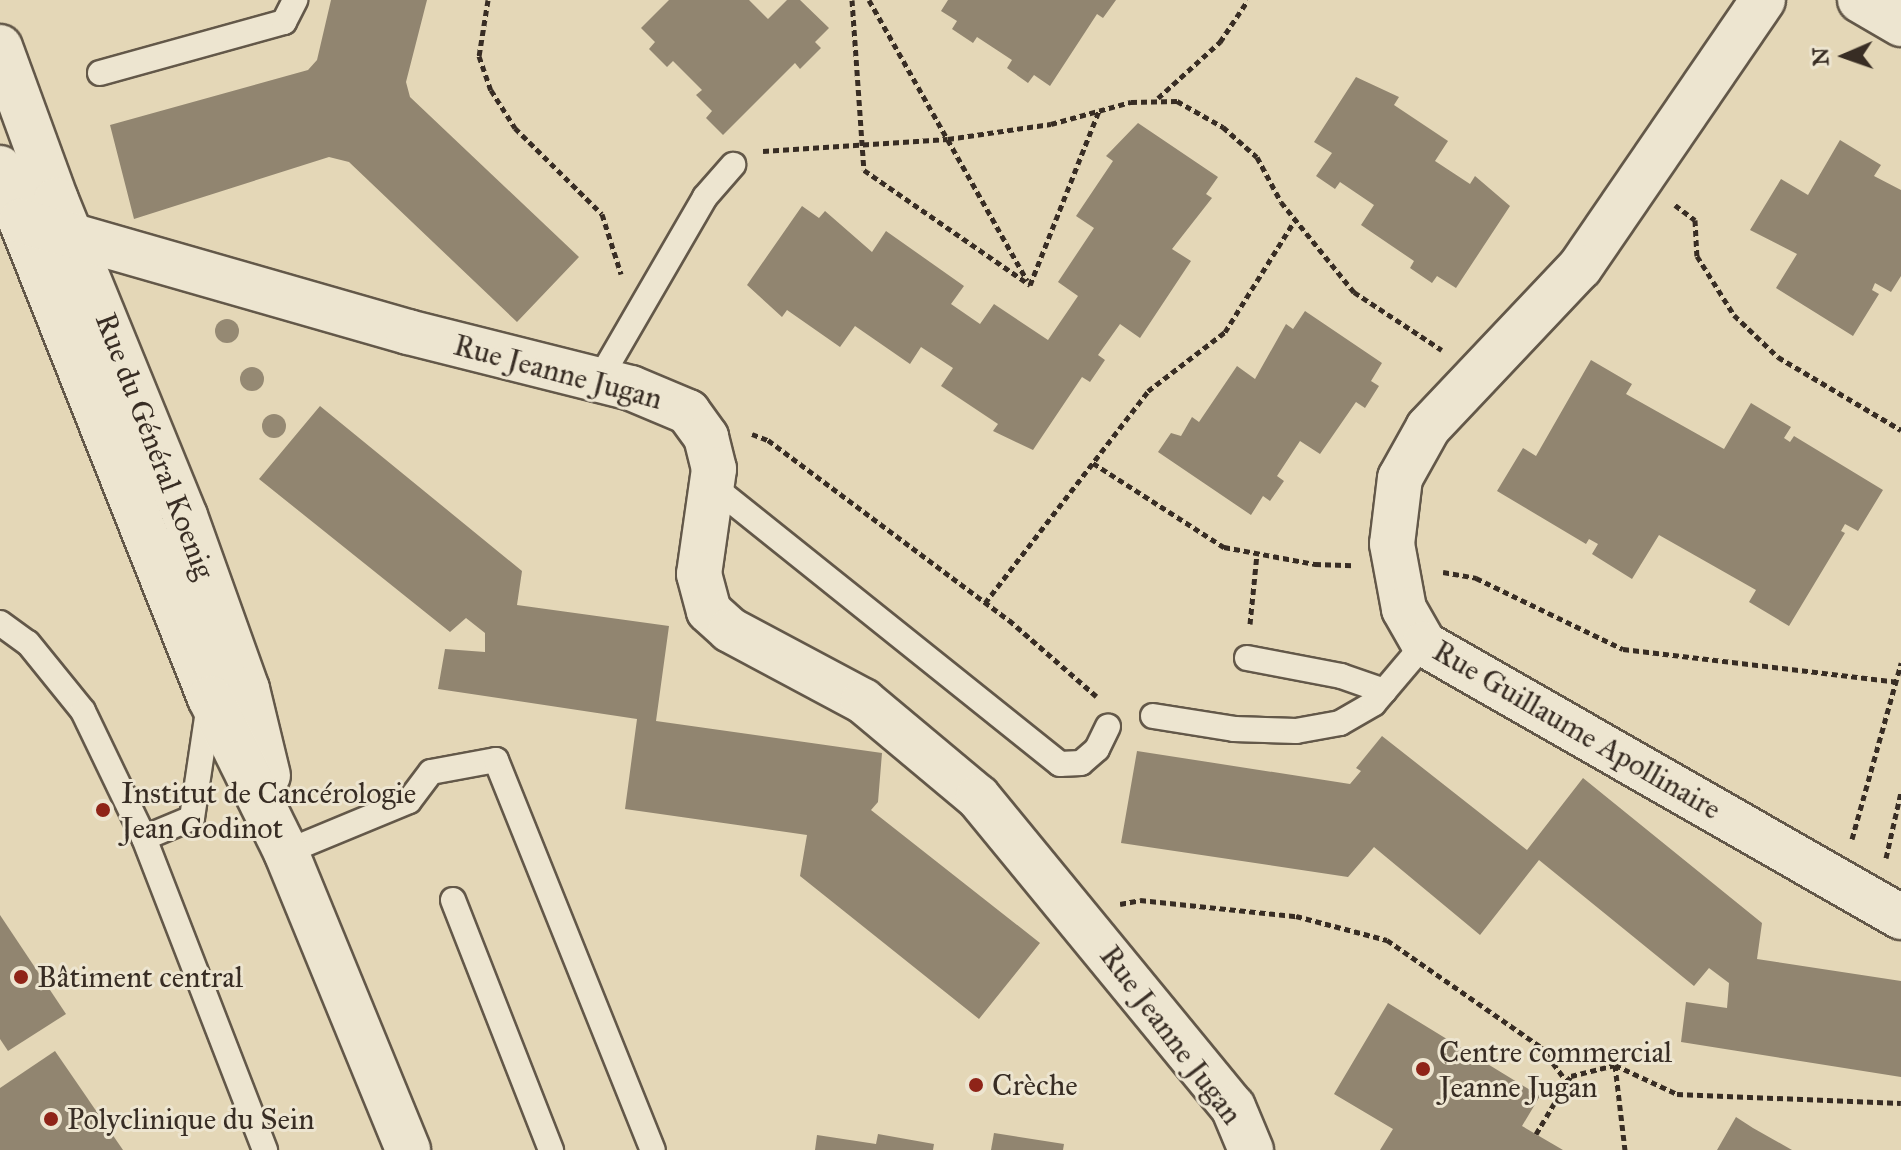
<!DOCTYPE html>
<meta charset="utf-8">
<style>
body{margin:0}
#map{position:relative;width:1901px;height:1150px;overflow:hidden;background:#e4d7b7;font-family:"IM FELL Great Primer",serif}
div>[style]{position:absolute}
.building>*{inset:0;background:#918570}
.path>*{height:5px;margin-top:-2.5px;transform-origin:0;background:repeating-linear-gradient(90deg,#382d24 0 6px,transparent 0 10px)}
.roads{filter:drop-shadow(2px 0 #635849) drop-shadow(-2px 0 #635849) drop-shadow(0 2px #635849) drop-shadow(0 -2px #635849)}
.service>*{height:24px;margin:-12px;padding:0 12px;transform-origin:12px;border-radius:12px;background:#ede5d0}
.minor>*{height:44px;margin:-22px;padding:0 22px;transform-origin:22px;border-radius:22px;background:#ede5d0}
.trees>*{width:24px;height:24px;margin:-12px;border-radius:50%;background:#958973}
.dots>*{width:22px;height:22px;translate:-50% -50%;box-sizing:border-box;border:4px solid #ede5d0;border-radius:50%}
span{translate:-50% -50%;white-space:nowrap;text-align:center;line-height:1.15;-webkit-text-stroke:6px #ede5d0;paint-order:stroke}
.street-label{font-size:30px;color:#382d24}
.poi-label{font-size:30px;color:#382d24}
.left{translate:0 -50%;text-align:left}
.north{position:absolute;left:1805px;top:16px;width:80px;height:80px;-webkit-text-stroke:6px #ede5d0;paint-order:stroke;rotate:268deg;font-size:22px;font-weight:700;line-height:32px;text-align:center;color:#382d24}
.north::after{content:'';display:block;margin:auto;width:28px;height:36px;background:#382d24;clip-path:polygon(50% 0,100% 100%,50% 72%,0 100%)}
</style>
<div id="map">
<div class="building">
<i style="clip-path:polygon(331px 0,427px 0,406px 82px,410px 97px,579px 257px,517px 322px,349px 162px,329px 157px,134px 219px,110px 125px,308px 70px,317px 60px)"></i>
<i style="clip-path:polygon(669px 0,749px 0,768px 19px,787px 0,800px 0,829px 28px,815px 42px,821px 48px,800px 69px,795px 63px,723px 135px,706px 118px,712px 111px,696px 95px,702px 90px,673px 61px,667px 67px,649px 49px,655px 42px,641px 28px)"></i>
<i style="clip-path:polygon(948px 0,1116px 0,1103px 18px,1097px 14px,1050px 86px,1034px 75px,1028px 83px,1007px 68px,1012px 60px,977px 37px,973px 43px,952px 29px,957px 21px,941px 11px)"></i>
<i style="clip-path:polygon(1356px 77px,1399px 97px,1394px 105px,1448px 141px,1435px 161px,1470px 184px,1475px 176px,1510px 206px,1456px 288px,1437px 276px,1432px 283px,1410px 268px,1414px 261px,1361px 225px,1374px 205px,1340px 182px,1335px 189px,1316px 176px,1332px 153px,1314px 142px)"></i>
<i style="clip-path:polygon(1138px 123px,1218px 177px,1206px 194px,1212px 198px,1172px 249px,1191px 261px,1140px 338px,1120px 324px,1098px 355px,1105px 360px,1090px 382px,1082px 377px,1033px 450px,993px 431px,998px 424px,941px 386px,953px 368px,921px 347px,910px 364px,855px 326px,840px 347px,787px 310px,782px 317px,747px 285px,802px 206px,819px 218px,825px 211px,872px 252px,886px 231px,964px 286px,951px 304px,980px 324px,994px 304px,1048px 340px,1078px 296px,1058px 282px,1094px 228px,1076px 216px,1113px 161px,1106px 156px)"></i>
<i style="clip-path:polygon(1840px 140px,1881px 165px,1874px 176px,1901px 190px,1901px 276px,1891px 292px,1875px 283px,1872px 290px,1879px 294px,1853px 336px,1776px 288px,1797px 254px,1750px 230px,1781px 179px,1808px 195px)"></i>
<i style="clip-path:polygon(1305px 311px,1382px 363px,1371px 381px,1379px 386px,1365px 408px,1356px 402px,1320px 454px,1300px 441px,1277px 476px,1284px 481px,1270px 501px,1263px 496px,1251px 515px,1158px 452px,1171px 433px,1181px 436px,1192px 417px,1199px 422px,1237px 366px,1255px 379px,1286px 324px,1293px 329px)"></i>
<i style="clip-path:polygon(1591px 360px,1632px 384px,1626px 394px,1724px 449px,1751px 403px,1791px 427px,1784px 438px,1790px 442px,1794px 436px,1883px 490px,1858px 531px,1845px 524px,1841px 531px,1845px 533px,1789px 626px,1749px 602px,1756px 590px,1659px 535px,1632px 579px,1592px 554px,1598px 544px,1589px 539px,1586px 544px,1497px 491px,1523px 448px,1536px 456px)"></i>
<i style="clip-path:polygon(320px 406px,522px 571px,517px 605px,669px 626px,656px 721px,882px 753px,878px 802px,871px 810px,1040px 943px,979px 1019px,800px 876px,807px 835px,625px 809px,637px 719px,438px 689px,445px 649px,485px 652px,485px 633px,466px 618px,450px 632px,259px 479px)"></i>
<i style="clip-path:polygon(1382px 736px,1527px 850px,1583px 778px,1762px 923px,1757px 959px,1901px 981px,1901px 1077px,1681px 1042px,1686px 1002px,1727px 1008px,1729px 983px,1709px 968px,1694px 986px,1539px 860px,1480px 935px,1374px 847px,1348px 877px,1121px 843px,1137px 751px,1350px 784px,1361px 771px,1356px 768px)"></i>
<i style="clip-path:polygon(0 915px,66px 1014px,8px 1051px,0 1039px)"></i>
<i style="clip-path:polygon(1388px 1003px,1540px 1096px,1522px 1126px,1563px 1150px,1380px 1150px,1393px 1129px,1334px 1094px)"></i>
<i style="clip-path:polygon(55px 1051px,123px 1150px,0 1150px,0 1088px)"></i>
<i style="clip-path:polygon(1736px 1117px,1753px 1128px,1792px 1150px,1717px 1150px)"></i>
<i style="clip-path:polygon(994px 1133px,1064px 1144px,1063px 1150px,991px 1150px)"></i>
<i style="clip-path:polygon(878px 1134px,934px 1144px,933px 1150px,815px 1150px,817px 1135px,876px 1144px)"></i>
</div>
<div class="path">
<i style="left:488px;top:0;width:57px;rotate:99.1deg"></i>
<i style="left:479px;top:56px;width:36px;rotate:71deg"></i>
<i style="left:491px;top:90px;width:45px;rotate:57.7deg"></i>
<i style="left:515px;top:128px;width:122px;rotate:44.7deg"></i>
<i style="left:602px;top:214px;width:63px;rotate:72.4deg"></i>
<i style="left:852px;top:0;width:170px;rotate:86deg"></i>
<i style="left:864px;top:170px;width:202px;rotate:34.7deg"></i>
<i style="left:869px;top:0;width:322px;rotate:60.6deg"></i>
<i style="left:1158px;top:98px;width:84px;rotate:-42.1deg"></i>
<i style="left:1220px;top:42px;width:50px;rotate:-56.3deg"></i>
<i style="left:763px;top:151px;width:185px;rotate:-3.7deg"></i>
<i style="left:948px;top:139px;width:104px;rotate:-8.3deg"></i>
<i style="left:1051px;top:124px;width:83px;rotate:-15.4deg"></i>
<i style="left:1131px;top:102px;width:46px;rotate:-1.2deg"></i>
<i style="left:1177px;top:101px;width:53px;rotate:29.5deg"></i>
<i style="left:1223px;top:127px;width:45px;rotate:41.4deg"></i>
<i style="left:1257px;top:157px;width:51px;rotate:61.9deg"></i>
<i style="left:1281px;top:202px;width:116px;rotate:51deg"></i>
<i style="left:1354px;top:292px;width:105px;rotate:33.4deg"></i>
<i style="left:1675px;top:205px;width:25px;rotate:37deg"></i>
<i style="left:1695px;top:220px;width:36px;rotate:87deg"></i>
<i style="left:1697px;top:256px;width:70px;rotate:57.9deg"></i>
<i style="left:1734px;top:315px;width:61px;rotate:43.7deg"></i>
<i style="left:1778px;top:357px;width:143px;rotate:30.7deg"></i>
<i style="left:1030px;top:285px;width:187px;rotate:-68.4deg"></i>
<i style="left:752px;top:434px;width:17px;rotate:21deg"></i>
<i style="left:768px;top:440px;width:301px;rotate:36.8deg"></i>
<i style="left:1009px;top:620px;width:116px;rotate:41.1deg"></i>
<i style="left:1093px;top:463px;width:156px;rotate:32.7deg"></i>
<i style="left:1224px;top:547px;width:93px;rotate:10.6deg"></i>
<i style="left:1315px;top:564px;width:38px;rotate:2deg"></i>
<i style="left:1443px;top:572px;width:34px;rotate:10deg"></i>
<i style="left:1476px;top:578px;width:163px;rotate:25.8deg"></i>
<i style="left:1623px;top:649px;width:280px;rotate:6.8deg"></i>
<i style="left:985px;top:603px;width:267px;rotate:-52.4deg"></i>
<i style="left:1148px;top:391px;width:97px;rotate:-37.5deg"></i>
<i style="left:1225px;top:332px;width:132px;rotate:-58deg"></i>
<i style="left:1250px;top:624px;width:70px;rotate:-84.3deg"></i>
<i style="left:1852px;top:839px;width:183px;rotate:-74.4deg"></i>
<i style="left:1886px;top:858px;width:68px;rotate:-77.2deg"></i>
<i style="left:1120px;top:904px;width:20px;rotate:-11deg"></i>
<i style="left:1140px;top:900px;width:157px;rotate:5.9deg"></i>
<i style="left:1296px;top:916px;width:94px;rotate:14.8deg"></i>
<i style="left:1387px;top:940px;width:188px;rotate:34.8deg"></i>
<i style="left:1541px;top:1047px;width:44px;rotate:53.4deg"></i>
<i style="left:1567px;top:1082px;width:7px;rotate:-56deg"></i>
<i style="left:1571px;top:1076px;width:45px;rotate:-14deg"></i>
<i style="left:1615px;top:1065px;width:68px;rotate:25.1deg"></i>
<i style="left:1677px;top:1094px;width:224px;rotate:2.3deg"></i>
<i style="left:1615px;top:1065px;width:86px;rotate:83.3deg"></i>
<i style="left:1536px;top:1134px;width:61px;rotate:-59.2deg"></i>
</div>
<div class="roads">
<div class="service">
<i style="left:100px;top:73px;width:191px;rotate:-15.5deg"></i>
<i style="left:284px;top:22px;width:25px;rotate:-63deg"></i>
<i style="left:599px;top:380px;width:211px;rotate:-59.9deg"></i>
<i style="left:705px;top:197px;width:43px;rotate:-48.8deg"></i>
<i style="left:714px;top:487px;width:443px;rotate:38.7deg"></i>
<i style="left:1060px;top:764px;width:21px;rotate:-3deg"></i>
<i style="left:1081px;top:763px;width:21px;rotate:-41deg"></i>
<i style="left:1097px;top:749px;width:25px;rotate:-64deg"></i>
<i style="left:0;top:623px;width:34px;rotate:36deg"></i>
<i style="left:28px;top:643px;width:87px;rotate:51deg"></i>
<i style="left:83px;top:711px;width:141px;rotate:64.3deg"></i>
<i style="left:144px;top:838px;width:335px;rotate:68.8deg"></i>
<i style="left:1247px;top:658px;width:96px;rotate:10.8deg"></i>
<i style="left:1341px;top:676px;width:46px;rotate:19.2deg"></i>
<i style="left:1153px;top:716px;width:82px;rotate:9.1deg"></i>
<i style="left:1234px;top:729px;width:62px;rotate:1.8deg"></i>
<i style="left:1296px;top:731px;width:45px;rotate:-10.3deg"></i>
<i style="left:1340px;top:723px;width:39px;rotate:-30deg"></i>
<i style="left:1374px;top:703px;width:77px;rotate:-49.7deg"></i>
<i style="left:144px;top:838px;width:52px;rotate:-22.6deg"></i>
<i style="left:192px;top:818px;width:115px;rotate:-81.5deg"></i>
<i style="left:286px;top:852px;width:133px;rotate:-22.5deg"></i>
<i style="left:409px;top:801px;width:36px;rotate:-53deg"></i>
<i style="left:431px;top:772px;width:66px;rotate:-10.5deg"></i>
<i style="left:496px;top:760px;width:420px;rotate:68.1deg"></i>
<i style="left:453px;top:900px;width:269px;rotate:68.6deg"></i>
</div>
<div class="minor">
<i style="left:1763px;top:0;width:324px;rotate:124.4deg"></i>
<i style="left:1580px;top:267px;width:221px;rotate:133.4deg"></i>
<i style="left:1428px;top:428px;width:57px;rotate:119.2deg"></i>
<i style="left:1400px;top:478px;width:66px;rotate:96.9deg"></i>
<i style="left:1392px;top:544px;width:66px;rotate:79.5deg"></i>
<i style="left:1404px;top:609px;width:40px;rotate:60.3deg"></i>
<i style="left:1424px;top:644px;width:550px;rotate:29.78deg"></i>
<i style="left:1860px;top:0;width:48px;rotate:30.3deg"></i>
<i style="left:0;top:47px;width:163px;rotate:69.9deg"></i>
<i style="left:56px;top:200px;width:341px;rotate:67.8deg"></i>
<i style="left:185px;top:516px;width:184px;rotate:70.3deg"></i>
<i style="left:247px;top:689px;width:89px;rotate:76.4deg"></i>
<i style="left:0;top:168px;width:570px;rotate:68.39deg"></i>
<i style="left:210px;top:698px;width:172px;rotate:63.7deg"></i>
<i style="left:286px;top:852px;width:322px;rotate:67.7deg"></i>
<i style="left:21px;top:221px;width:403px;rotate:16deg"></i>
<i style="left:408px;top:332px;width:230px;rotate:14.1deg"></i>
<i style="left:631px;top:388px;width:62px;rotate:22.8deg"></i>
<i style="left:688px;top:412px;width:31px;rotate:54deg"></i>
<i style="left:706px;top:437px;width:33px;rotate:76deg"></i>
<i style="left:714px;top:469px;width:106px;rotate:98.1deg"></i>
<i style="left:699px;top:574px;width:38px;rotate:75deg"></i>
<i style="left:709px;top:611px;width:28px;rotate:42deg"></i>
<i style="left:730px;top:630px;width:151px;rotate:28.1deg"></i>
<i style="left:863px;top:701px;width:150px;rotate:39.9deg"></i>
<i style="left:978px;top:797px;width:401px;rotate:50.6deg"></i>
<i style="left:1233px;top:1107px;width:47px;rotate:67.3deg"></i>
</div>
</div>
<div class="trees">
<i style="left:227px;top:331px"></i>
<i style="left:252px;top:379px"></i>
<i style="left:274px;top:426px"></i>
</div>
<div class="dots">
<i style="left:103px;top:810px;background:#8f2418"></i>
<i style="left:21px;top:977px;background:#8f2418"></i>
<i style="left:1423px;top:1069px;background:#8f2418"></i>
<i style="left:976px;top:1085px;background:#8f2418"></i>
<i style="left:51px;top:1119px;background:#8f2418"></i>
</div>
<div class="street-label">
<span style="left:558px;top:372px;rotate:15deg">Rue Jeanne Jugan</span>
<span style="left:155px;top:446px;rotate:69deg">Rue du Général Koenig</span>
<span style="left:1577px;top:730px;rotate:30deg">Rue Guillaume Apollinaire</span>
<span style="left:1171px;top:1035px;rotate:53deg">Rue Jeanne Jugan</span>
</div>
<div class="poi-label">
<span class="left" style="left:121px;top:810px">Institut de Cancérologie<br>Jean Godinot</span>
<span class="left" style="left:37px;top:977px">Bâtiment central</span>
<span class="left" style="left:1439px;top:1069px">Centre commercial<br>Jeanne Jugan</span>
<span class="left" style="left:992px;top:1085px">Crèche</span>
<span class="left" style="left:67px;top:1119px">Polyclinique du Sein</span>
</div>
<div class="north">N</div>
</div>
